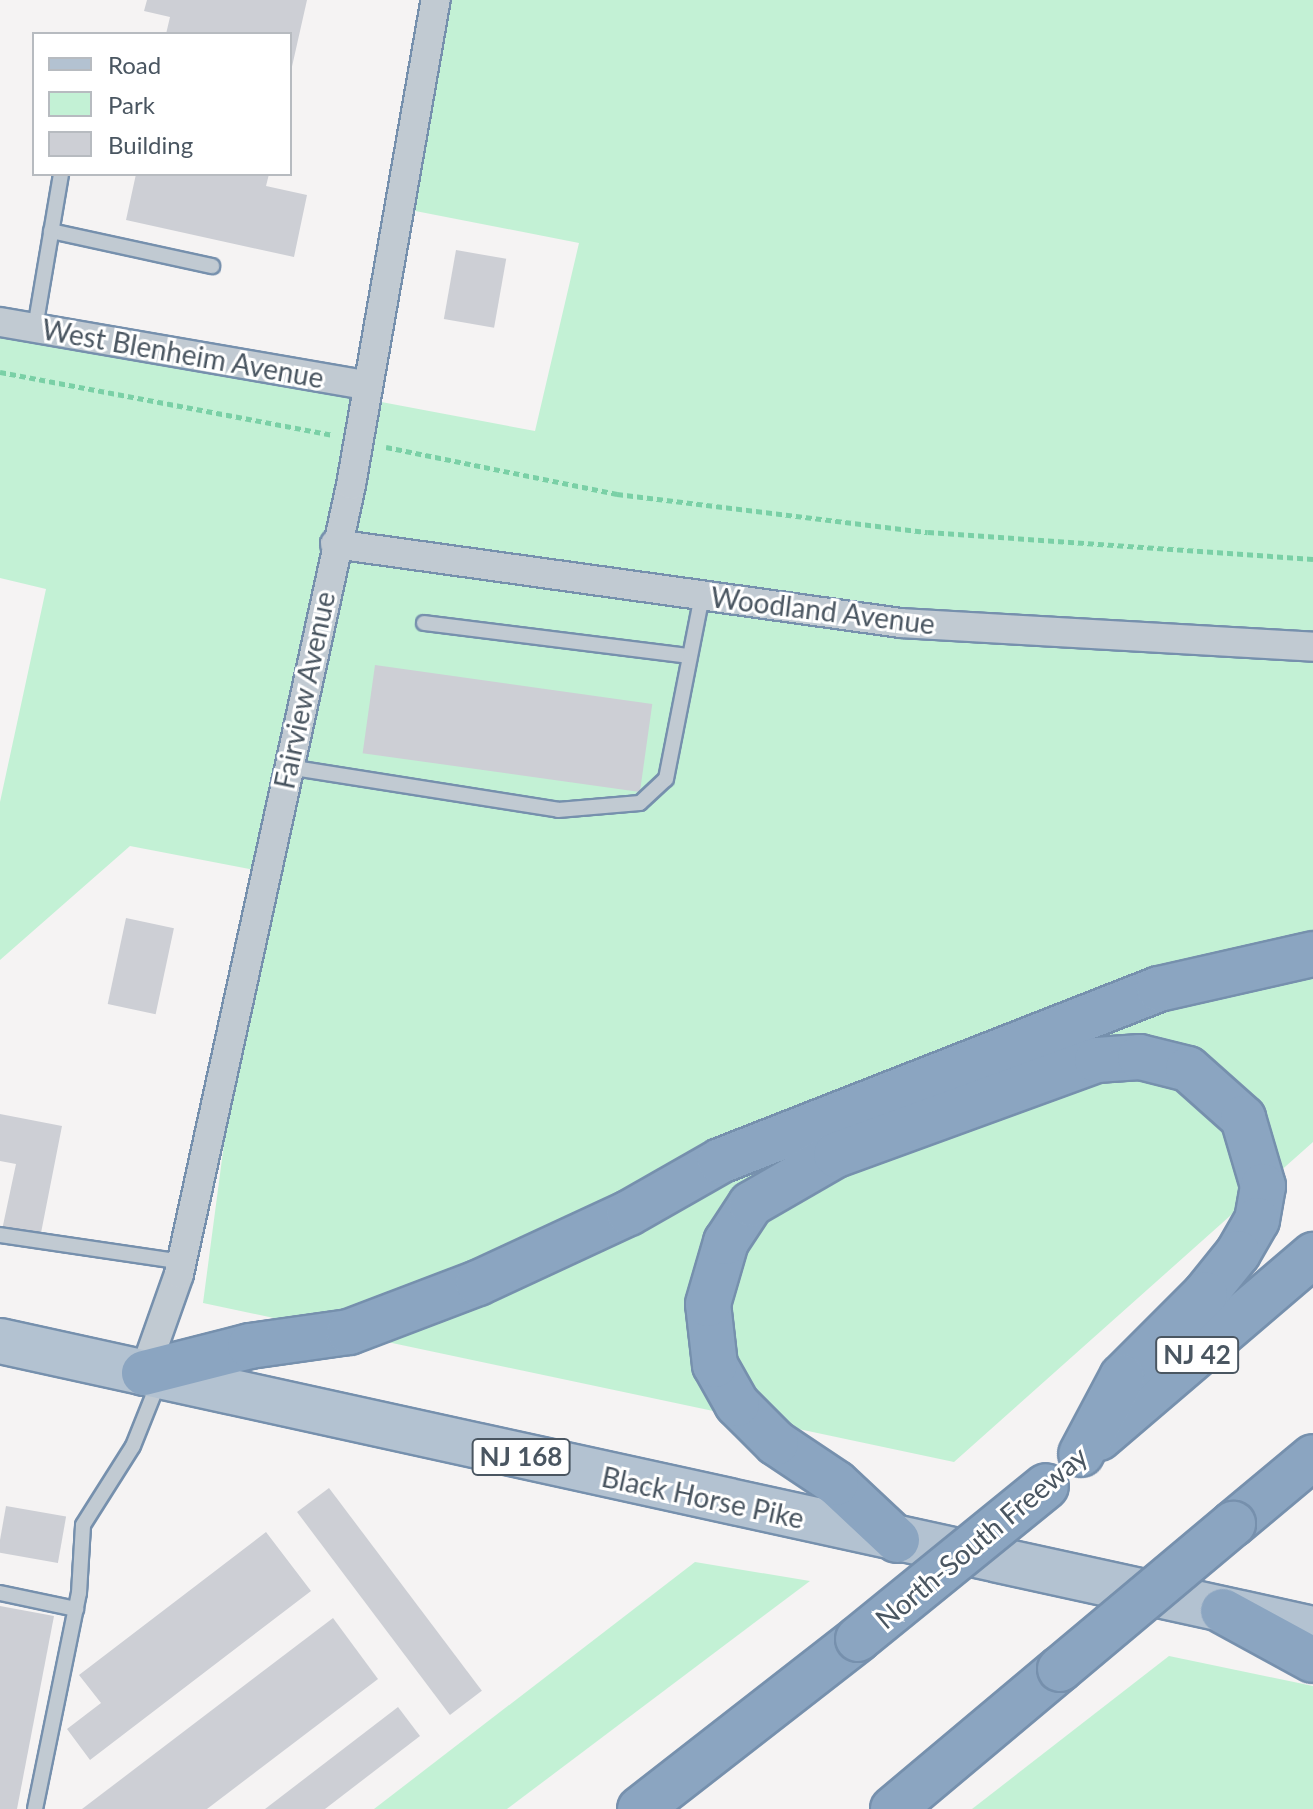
<!DOCTYPE html>
<style>
body{margin:0}
#map{position:relative;width:1313px;height:1809px;overflow:hidden;background:#f5f3f3;font-family:Lato,sans-serif}
div>[style]{position:absolute}
.green>*{inset:0;background:#c3f1d5}
.building>*{inset:0;background:#cdcfd5;transform-origin:0 0}
.path>*{height:5px;margin-top:-2.5px;transform-origin:0;background:repeating-linear-gradient(90deg,#7ad0a6 0 6px,transparent 0 10px)}
.roads{filter:drop-shadow(2px 0 #7690ad) drop-shadow(-2px 0 #7690ad) drop-shadow(0 2px #7690ad) drop-shadow(0 -2px #7690ad)}
.lane>*{height:14px;margin:-7px;padding:0 7px;transform-origin:7px;border-radius:7px;background:#c1cad2}
.street>*{height:28px;margin:-14px;padding:0 14px;transform-origin:14px;border-radius:14px;background:#c1cad2}
.primary>*{height:44px;margin:-22px;padding:0 22px;transform-origin:22px;border-radius:22px;background:#b3c2d1}
.highway>*{height:44px;margin:-22px;padding:0 22px;transform-origin:22px;border-radius:22px;background:#8ba5c1}
.bridges{filter:drop-shadow(2px 0 #7690ad) drop-shadow(-2px 0 #7690ad) drop-shadow(0 2px #7690ad) drop-shadow(0 -2px #7690ad)}
.highway-bridge>*{height:44px;margin:-22px;padding:0 22px;transform-origin:22px;border-radius:22px;background:#8ba5c1}
span{translate:-50% -50%;white-space:nowrap;text-align:center;line-height:1.15;-webkit-text-stroke:6px #fff;paint-order:stroke}
.shield-label span{padding:2px 6px;background:#fff;border:2px solid;border-radius:6px;-webkit-text-stroke-width:0}
.shield-label{font-size:26px;color:#4a5661;font-weight:700}
.street-label{font-size:28px;color:#4a5661}
.legend{position:absolute;left:32px;top:32px;width:260px;height:144px;box-sizing:border-box;background:#fff;border:2px solid #b7bbc0;margin:0;padding:10px 14px;list-style:none;font-size:24px;color:#4a5661}
.legend li{display:flex;align-items:center;gap:16px;height:40px}
.legend b{width:40px;border:2px solid #b7bbc0}
</style>
<div id="map">
<div class="green">
<i style="clip-path:polygon(447px 0,1313px 0,1313px 1142px,954px 1462px,203px 1303px,260px 871px,130px 846px,0 960px,0 802px,46px 589px,0 578px,0 330px,535px 431px,579px 243px,400px 208px)"></i>
<i style="clip-path:polygon(695px 1562px,810px 1581px,507px 1809px,374px 1809px)"></i>
<i style="clip-path:polygon(1169px 1656px,1313px 1686px,1313px 1809px,972px 1809px)"></i>
</div>
<div class="building">
<i style="clip-path:polygon(147px 0,307px 0,291px 71px,290px 34px,166px 34px,170px 17px,144px 11px)"></i>
<i style="clip-path:polygon(136px 174px,269px 174px,266px 186px,307px 195px,294px 257px,126px 220px)"></i>
<i style="left:456px;top:250px;width:51px;height:70px;rotate:10deg"></i>
<i style="left:375px;top:665px;width:280px;height:89px;rotate:8deg"></i>
<i style="left:126px;top:918px;width:49px;height:88px;rotate:12deg"></i>
<i style="clip-path:polygon(0 1114px,62px 1126px,40px 1238px,2px 1230px,16px 1164px,0 1161px)"></i>
<i style="left:329px;top:1488px;width:254px;height:40px;rotate:53deg"></i>
<i style="left:6px;top:1506px;width:61px;height:47px;rotate:10deg"></i>
<i style="clip-path:polygon(266px 1532px,311px 1591px,90px 1760px,67px 1729px,101px 1703px,79px 1675px)"></i>
<i style="clip-path:polygon(0 1606px,54px 1616px,17px 1809px,0 1809px)"></i>
<i style="clip-path:polygon(333px 1618px,378px 1679px,207px 1809px,82px 1809px)"></i>
<i style="clip-path:polygon(398px 1707px,420px 1736px,325px 1809px,265px 1809px)"></i>
</div>
<div class="path">
<i style="left:0;top:372px;width:339px;rotate:10.7deg"></i>
<i style="left:386px;top:447px;width:236px;rotate:11.5deg"></i>
<i style="left:617px;top:494px;width:313px;rotate:7deg"></i>
<i style="left:928px;top:532px;width:386px;rotate:4deg"></i>
</div>
<div class="roads">
<div class="lane">
<i style="left:51px;top:231px;width:165px;rotate:12.3deg"></i>
<i style="left:35px;top:328px;width:156px;rotate:-80.4deg"></i>
<i style="left:424px;top:623px;width:267px;rotate:7.1deg"></i>
<i style="left:288px;top:767px;width:273px;rotate:9deg"></i>
<i style="left:558px;top:810px;width:82px;rotate:-4.9deg"></i>
<i style="left:640px;top:803px;width:35px;rotate:-43deg"></i>
<i style="left:666px;top:779px;width:187px;rotate:-78.9deg"></i>
<i style="left:0;top:1235px;width:184px;rotate:8.4deg"></i>
<i style="left:0;top:1593px;width:78px;rotate:11.9deg"></i>
<i style="left:35px;top:1809px;width:220px;rotate:-78.5deg"></i>
<i style="left:79px;top:1593px;width:68px;rotate:-86.6deg"></i>
<i style="left:83px;top:1525px;width:93px;rotate:-57.7deg"></i>
<i style="left:133px;top:1446px;width:70px;rotate:-68.2deg"></i>
</div>
<div class="street">
<i style="left:0;top:322px;width:371px;rotate:9.8deg"></i>
<i style="left:335px;top:544px;width:571px;rotate:7.95deg"></i>
<i style="left:901px;top:623px;width:413px;rotate:3.3deg"></i>
<i style="left:144px;top:1373px;width:105px;rotate:-70.5deg"></i>
<i style="left:179px;top:1274px;width:808px;rotate:-77.7deg"></i>
<i style="left:351px;top:485px;width:492px;rotate:-80.1deg"></i>
</div>
<div class="primary">
<i style="left:0;top:1341px;width:1344px;rotate:12.37deg"></i>
</div>
<div class="highway">
<i style="left:144px;top:1373px;width:109px;rotate:-14.3deg"></i>
<i style="left:250px;top:1346px;width:100px;rotate:-8deg"></i>
<i style="left:349px;top:1332px;width:138px;rotate:-20.8deg"></i>
<i style="left:478px;top:1283px;width:166px;rotate:-24.9deg"></i>
<i style="left:629px;top:1213px;width:105px;rotate:-29.7deg"></i>
<i style="left:720px;top:1161px;width:471px;rotate:-21.4deg"></i>
<i style="left:1159px;top:989px;width:158px;rotate:-12.8deg"></i>
<i style="left:1099px;top:1438px;width:282px;rotate:-40.5deg"></i>
<i style="left:1233px;top:1524px;width:104px;rotate:-39.9deg"></i>
<i style="left:897px;top:1540px;width:83px;rotate:-136.9deg"></i>
<i style="left:836px;top:1483px;width:72px;rotate:-146.3deg"></i>
<i style="left:776px;top:1443px;width:55px;rotate:-135deg"></i>
<i style="left:737px;top:1404px;width:45px;rotate:-119.4deg"></i>
<i style="left:715px;top:1365px;width:61px;rotate:-96.5deg"></i>
<i style="left:708px;top:1304px;width:65px;rotate:-73.8deg"></i>
<i style="left:726px;top:1242px;width:45px;rotate:-56.7deg"></i>
<i style="left:751px;top:1204px;width:98px;rotate:-30deg"></i>
<i style="left:836px;top:1155px;width:278px;rotate:-20deg"></i>
<i style="left:1097px;top:1060px;width:43px;rotate:-4deg"></i>
<i style="left:1140px;top:1057px;width:49px;rotate:14deg"></i>
<i style="left:1188px;top:1069px;width:74px;rotate:41.7deg"></i>
<i style="left:1243px;top:1118px;width:71px;rotate:73.6deg"></i>
<i style="left:1263px;top:1186px;width:35px;rotate:100deg"></i>
<i style="left:1257px;top:1220px;width:38px;rotate:120deg"></i>
<i style="left:1238px;top:1253px;width:53px;rotate:128.8deg"></i>
<i style="left:1205px;top:1294px;width:117px;rotate:135deg"></i>
<i style="left:1122px;top:1377px;width:87px;rotate:118deg"></i>
<i style="left:1223px;top:1611px;width:102px;rotate:28.6deg"></i>
<i style="left:640px;top:1809px;width:276px;rotate:-37.9deg"></i>
<i style="left:893px;top:1809px;width:218px;rotate:-40deg"></i>
</div>
</div>
<div class="bridges">
<div class="highway-bridge">
<i style="left:858px;top:1639px;width:242px;rotate:-39.1deg"></i>
<i style="left:1060px;top:1669px;width:226px;rotate:-40deg"></i>
</div>
</div>
<div class="shield-label">
<span style="left:1197px;top:1355px">NJ 42</span>
<span style="left:521px;top:1457px">NJ 168</span>
</div>
<div class="street-label">
<span style="left:183px;top:353px;rotate:10deg">West Blenheim Avenue</span>
<span style="left:823px;top:610px;rotate:7deg">Woodland Avenue</span>
<span style="left:304px;top:690px;rotate:-78deg">Fairview Avenue</span>
<span style="left:703px;top:1497px;rotate:12deg">Black Horse Pike</span>
<span style="left:981px;top:1537px;rotate:-40deg">North-South Freeway</span>
</div>
<ul class="legend">
<li><b style="height:10px;background:#b3c2d1"></b>Road</li>
<li><b style="height:22px;background:#c3f1d5"></b>Park</li>
<li><b style="height:22px;background:#cdcfd5"></b>Building</li>
</ul>
</div>
